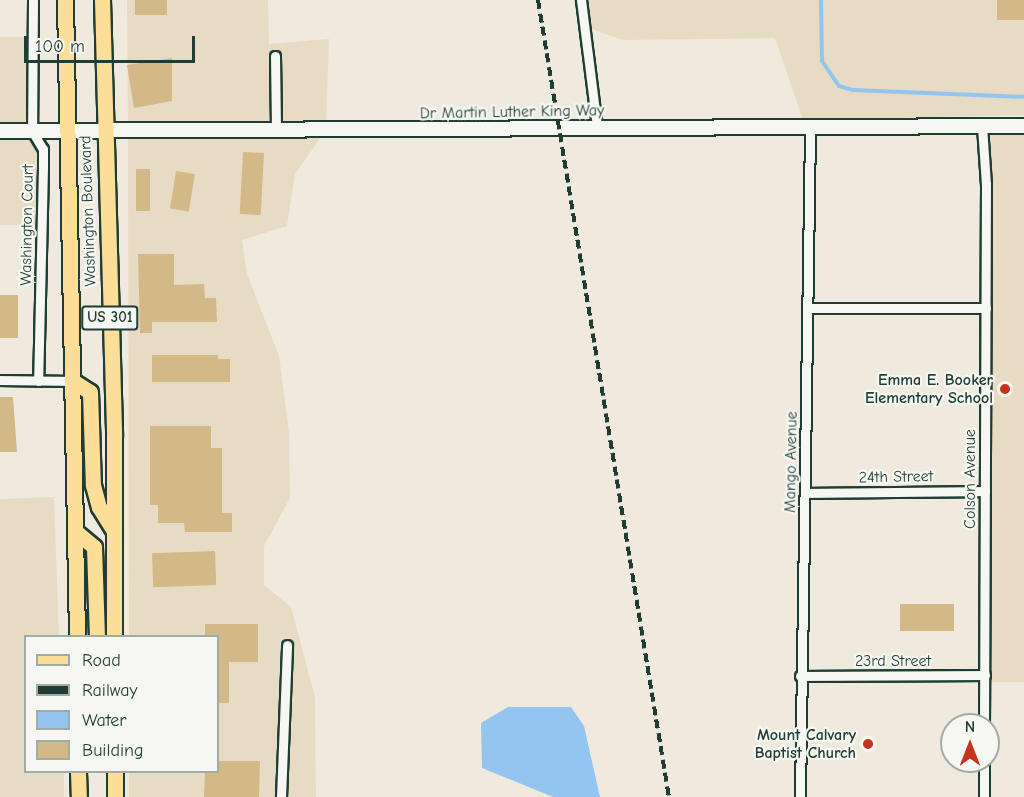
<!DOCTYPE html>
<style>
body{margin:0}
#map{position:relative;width:1024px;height:797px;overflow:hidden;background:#efeadd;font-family:"Comic Neue",sans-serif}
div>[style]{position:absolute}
.built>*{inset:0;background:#e7dbc4;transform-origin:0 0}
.water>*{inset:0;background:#94c5f0}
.stream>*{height:4px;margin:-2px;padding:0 2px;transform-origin:2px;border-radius:2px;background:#94c5f0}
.building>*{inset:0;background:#d3b888;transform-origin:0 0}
.roads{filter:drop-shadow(2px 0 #1f3d34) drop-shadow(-2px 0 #1f3d34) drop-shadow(0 2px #1f3d34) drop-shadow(0 -2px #1f3d34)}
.street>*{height:9px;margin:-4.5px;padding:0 4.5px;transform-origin:4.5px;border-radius:4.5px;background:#f6f6f2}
.secondary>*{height:14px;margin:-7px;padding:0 7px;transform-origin:7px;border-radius:7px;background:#f6f6f2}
.primary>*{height:15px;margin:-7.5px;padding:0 7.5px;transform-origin:7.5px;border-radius:7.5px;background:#fdde96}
.rail>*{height:4px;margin-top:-2px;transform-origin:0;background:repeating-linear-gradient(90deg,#1f3d34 0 9px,transparent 0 13.5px)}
.dots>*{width:16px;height:16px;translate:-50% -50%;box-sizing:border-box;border:3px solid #f6f6f2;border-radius:50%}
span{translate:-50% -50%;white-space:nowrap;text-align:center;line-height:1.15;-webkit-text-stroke:4.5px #f6f6f2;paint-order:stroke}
.shield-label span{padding:2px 4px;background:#f6f6f2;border:2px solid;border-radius:4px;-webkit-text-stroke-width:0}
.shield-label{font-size:15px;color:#1f3d34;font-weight:700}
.street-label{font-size:16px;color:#1f3d34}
.poi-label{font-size:16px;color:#1f3d34;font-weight:700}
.right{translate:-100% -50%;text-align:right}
.legend{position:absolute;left:24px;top:635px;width:195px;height:138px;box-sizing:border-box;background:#f6f6f2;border:2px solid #a0aca6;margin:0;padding:8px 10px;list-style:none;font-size:18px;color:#1f3d34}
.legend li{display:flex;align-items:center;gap:12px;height:30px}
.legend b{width:30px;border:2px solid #a0aca6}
.north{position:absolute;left:940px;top:713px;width:60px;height:60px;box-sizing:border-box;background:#f6f6f2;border:2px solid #a0aca6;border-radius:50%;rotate:0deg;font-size:16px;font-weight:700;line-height:24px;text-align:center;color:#1f3d34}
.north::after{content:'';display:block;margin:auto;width:21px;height:27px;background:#c8321e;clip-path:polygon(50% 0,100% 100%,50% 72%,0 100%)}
.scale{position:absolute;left:24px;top:36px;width:171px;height:27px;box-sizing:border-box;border:3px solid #1f3d34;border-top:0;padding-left:8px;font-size:18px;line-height:21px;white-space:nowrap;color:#1f3d34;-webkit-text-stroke:4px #f6f6f2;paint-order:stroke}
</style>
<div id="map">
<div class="built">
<i style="clip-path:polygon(127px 0,268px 0,269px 44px,329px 39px,326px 124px,128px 126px)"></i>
<i style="clip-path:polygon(587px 0,1024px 0,1024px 115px,803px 120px,775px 38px,623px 40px,591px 29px)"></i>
<i style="left:0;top:37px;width:26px;height:88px"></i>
<i style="left:982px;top:126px;width:42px;height:556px"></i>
<i style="clip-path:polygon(321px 137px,295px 174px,287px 226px,242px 240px,247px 274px,279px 356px,289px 433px,290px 498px,264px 546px,264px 585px,291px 607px,315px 697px,316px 797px,287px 797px,293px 639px,281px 638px,275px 797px,129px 797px,129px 772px,218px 772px,218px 636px,129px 636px,128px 139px)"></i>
<i style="clip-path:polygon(0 138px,28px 138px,37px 151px,36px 225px,0 225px)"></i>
<i style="clip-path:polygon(54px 497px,59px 636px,26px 636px,26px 772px,64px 772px,64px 797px,0 797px,0 499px)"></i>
</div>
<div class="water">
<i style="clip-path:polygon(508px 707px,571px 707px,584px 726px,600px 797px,553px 797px,482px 768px,481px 723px)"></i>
</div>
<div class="stream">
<i style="left:821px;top:0;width:61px;rotate:89.1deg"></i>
<i style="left:822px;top:61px;width:30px;rotate:56deg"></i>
<i style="left:839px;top:86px;width:15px;rotate:16deg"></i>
<i style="left:853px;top:90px;width:171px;rotate:2.3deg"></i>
</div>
<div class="building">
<i style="left:135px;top:0;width:32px;height:15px"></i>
<i style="left:997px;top:0;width:27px;height:20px"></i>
<i style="clip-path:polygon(172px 58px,172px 101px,134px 108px,127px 65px)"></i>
<i style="left:243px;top:152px;width:21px;height:62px;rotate:3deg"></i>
<i style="left:136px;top:169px;width:14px;height:42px"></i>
<i style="left:176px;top:171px;width:19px;height:38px;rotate:9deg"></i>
<i style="clip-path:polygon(138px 254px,174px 254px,174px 285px,204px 284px,205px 298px,216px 298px,217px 322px,152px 322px,152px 333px,140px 333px)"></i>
<i style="left:0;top:295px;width:18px;height:43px"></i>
<i style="clip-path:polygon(152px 355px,218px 355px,218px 359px,230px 359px,230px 382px,152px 382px)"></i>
<i style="clip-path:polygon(0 397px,13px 397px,17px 452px,0 452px)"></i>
<i style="clip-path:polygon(150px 426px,211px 426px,211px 448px,222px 448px,222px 513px,232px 513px,232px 532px,185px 532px,184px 523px,158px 523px,158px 505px,150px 505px)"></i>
<i style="left:215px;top:551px;width:34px;height:63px;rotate:88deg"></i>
<i style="left:900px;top:604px;width:54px;height:27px"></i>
<i style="clip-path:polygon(205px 624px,258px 624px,258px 662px,229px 662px,229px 703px,218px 703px,218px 636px,205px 636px)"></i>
<i style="clip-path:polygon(218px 761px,260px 761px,259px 797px,204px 797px,205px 771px,218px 771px)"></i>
</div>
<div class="roads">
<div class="street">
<i style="left:33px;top:0;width:131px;rotate:90.4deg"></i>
<i style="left:32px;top:131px;width:21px;rotate:59deg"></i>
<i style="left:43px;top:149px;width:18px;rotate:90deg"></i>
<i style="left:43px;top:167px;width:214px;rotate:91.3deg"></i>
<i style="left:581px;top:0;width:128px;rotate:82.8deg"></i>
<i style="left:275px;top:56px;width:75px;rotate:89.2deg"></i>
<i style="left:982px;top:126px;width:58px;rotate:86.1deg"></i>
<i style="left:986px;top:184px;width:541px;rotate:90.21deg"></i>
<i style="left:809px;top:308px;width:177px"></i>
<i style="left:0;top:380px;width:73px;rotate:0.8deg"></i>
<i style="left:806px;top:493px;width:179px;rotate:-0.6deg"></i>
<i style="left:800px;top:676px;width:185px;rotate:-0.3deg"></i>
<i style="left:281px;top:797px;width:152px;rotate:-87.7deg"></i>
<i style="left:800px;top:797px;width:670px;rotate:-89.14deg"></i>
<i style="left:984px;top:797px;width:36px;rotate:-90deg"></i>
</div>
<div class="secondary">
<i style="left:0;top:131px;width:1024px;rotate:-0.28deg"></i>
</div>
<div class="primary">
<i style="left:65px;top:0;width:636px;rotate:88.92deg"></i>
<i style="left:102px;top:0;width:436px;rotate:88.4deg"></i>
<i style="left:114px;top:436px;width:200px;rotate:90deg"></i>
<i style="left:73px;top:381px;width:20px;rotate:33deg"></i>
<i style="left:90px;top:392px;width:93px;rotate:88.2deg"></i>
<i style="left:93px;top:485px;width:23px;rotate:75deg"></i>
<i style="left:99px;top:507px;width:28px;rotate:58deg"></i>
<i style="left:75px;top:531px;width:25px;rotate:40deg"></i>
<i style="left:94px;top:547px;width:89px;rotate:88.1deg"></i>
<i style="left:78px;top:772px;width:25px;rotate:88deg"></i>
<i style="left:115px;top:772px;width:25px;rotate:90deg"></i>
</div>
</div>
<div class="rail">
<i style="left:538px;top:0;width:808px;rotate:80.67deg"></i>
</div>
<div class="dots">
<i style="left:1005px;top:389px;background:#c8321e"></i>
<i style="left:868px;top:744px;background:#c8321e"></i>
</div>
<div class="shield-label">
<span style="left:110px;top:318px">US 301</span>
</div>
<div class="street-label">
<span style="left:512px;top:112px;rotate:-1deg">Dr Martin Luther King Way</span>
<span style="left:88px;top:211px;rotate:-92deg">Washington Boulevard</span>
<span style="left:27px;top:225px;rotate:-89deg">Washington Court</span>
<span style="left:791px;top:462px;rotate:-89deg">Mango Avenue</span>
<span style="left:896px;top:477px;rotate:-1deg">24th Street</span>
<span style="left:970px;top:479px;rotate:-90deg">Colson Avenue</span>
<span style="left:893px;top:661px">23rd Street</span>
</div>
<div class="poi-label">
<span class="right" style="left:993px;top:389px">Emma E. Booker<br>Elementary School</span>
<span class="right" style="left:856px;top:744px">Mount Calvary<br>Baptist Church</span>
</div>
<ul class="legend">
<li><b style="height:8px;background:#fdde96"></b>Road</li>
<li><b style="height:8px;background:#1f3d34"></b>Railway</li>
<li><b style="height:16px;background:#94c5f0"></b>Water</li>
<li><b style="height:16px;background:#d3b888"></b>Building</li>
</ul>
<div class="north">N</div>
<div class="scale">100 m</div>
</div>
